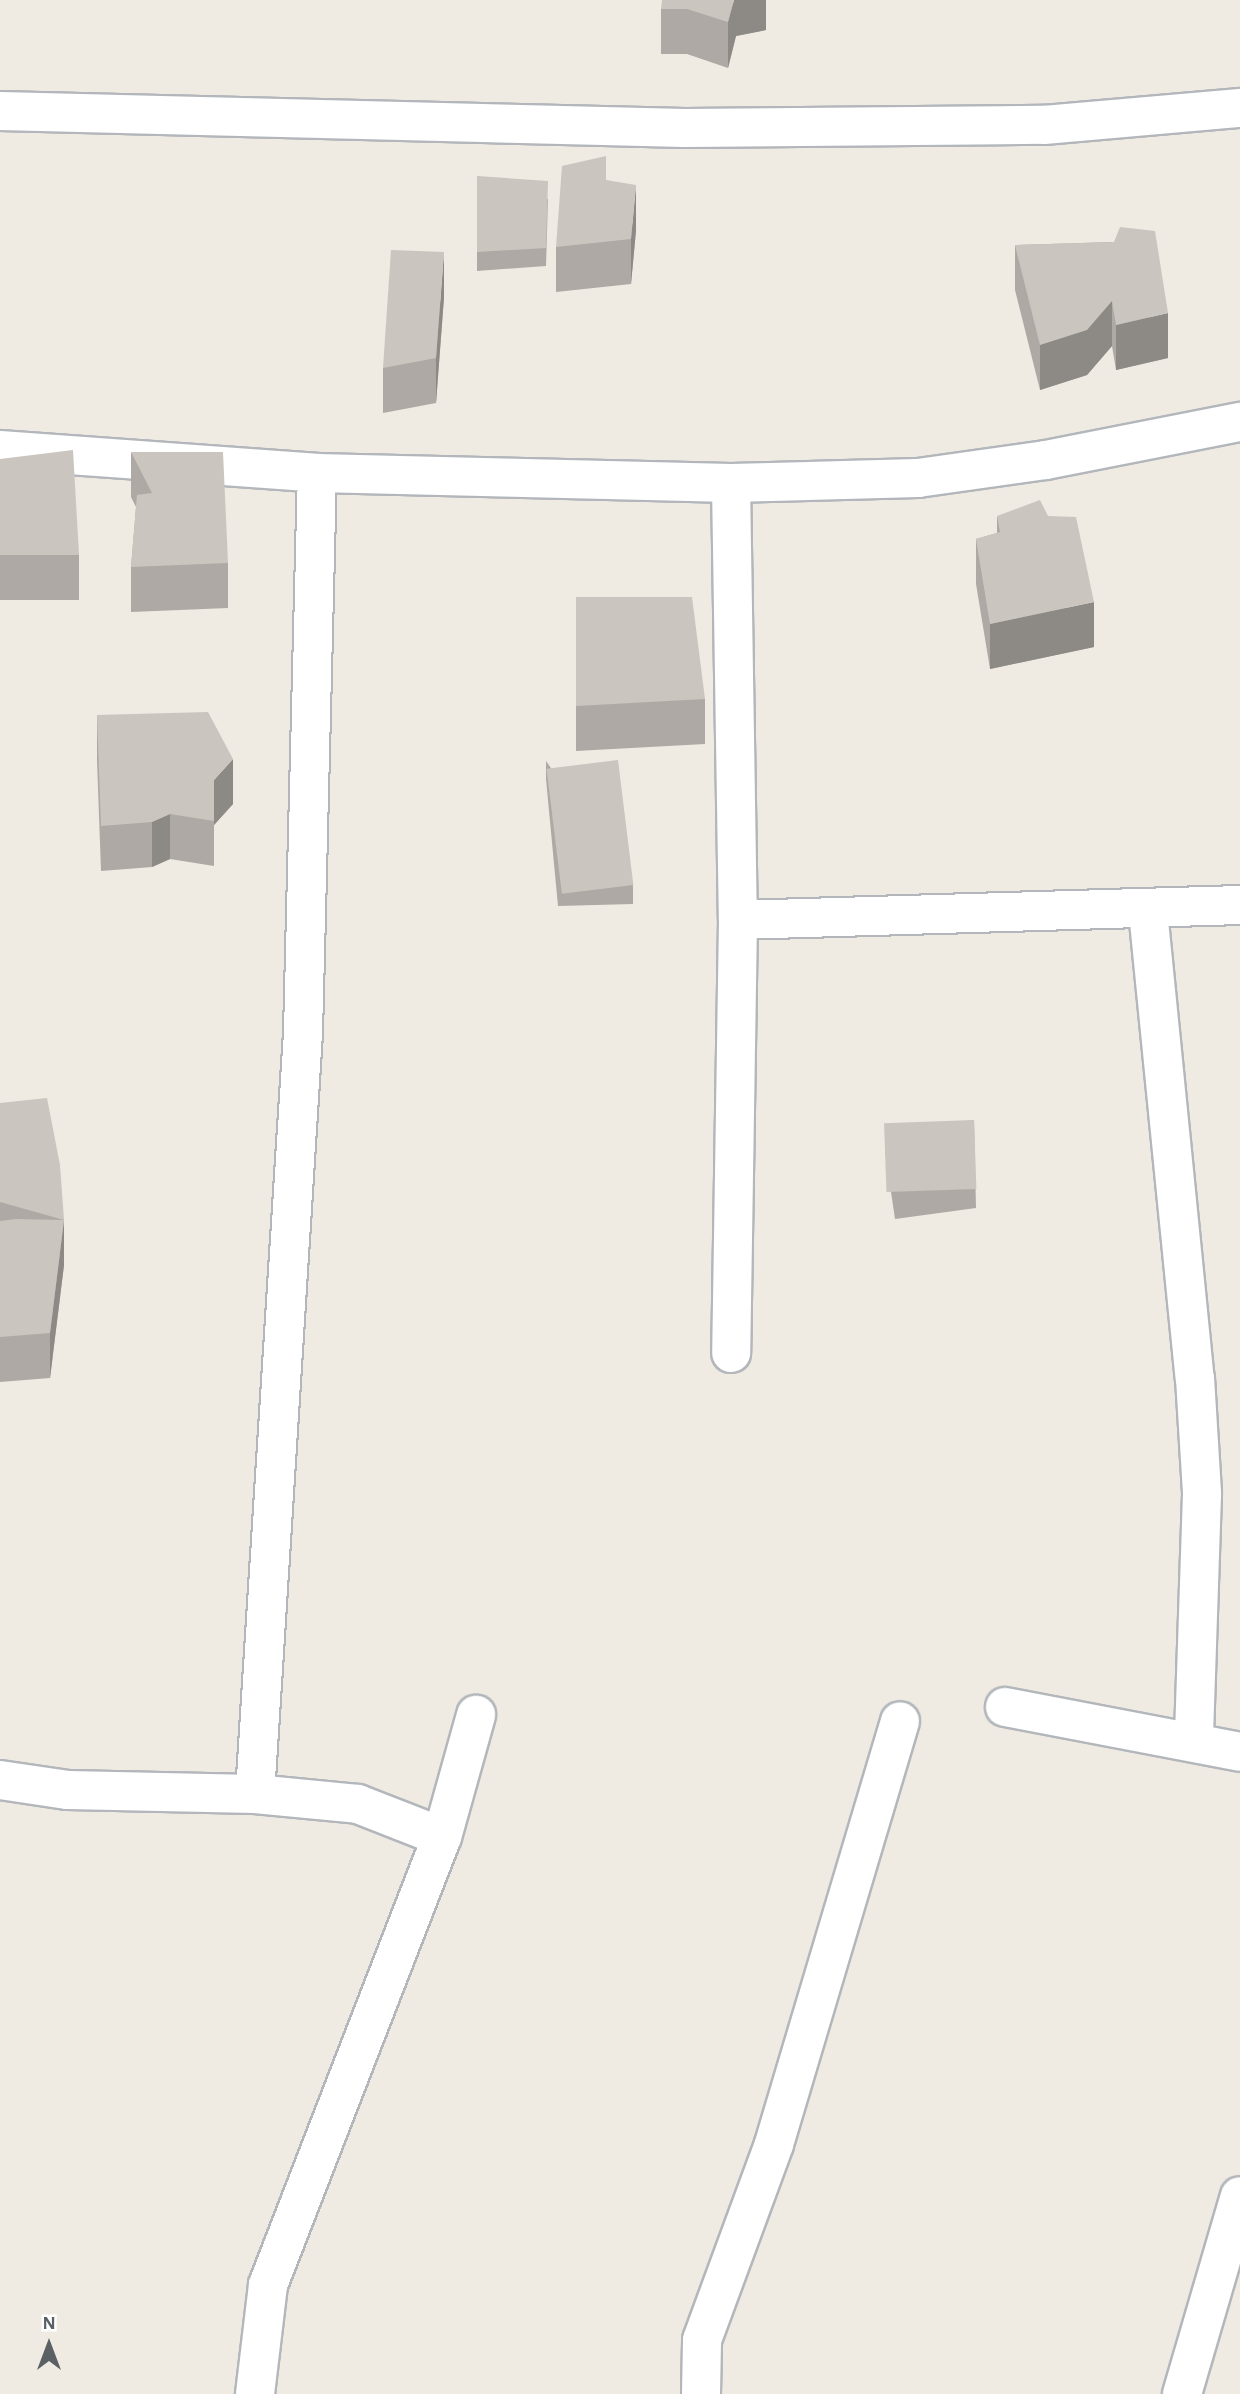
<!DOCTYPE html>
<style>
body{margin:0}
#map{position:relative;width:1240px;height:2394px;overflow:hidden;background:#efeae2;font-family:"Alegreya Sans",sans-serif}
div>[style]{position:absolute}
.roads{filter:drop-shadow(2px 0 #b3b7bb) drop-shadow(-2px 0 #b3b7bb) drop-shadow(0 2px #b3b7bb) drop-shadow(0 -2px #b3b7bb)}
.street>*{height:38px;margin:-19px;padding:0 19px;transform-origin:19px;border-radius:19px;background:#fff}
.wall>*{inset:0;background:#aea9a4}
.shaded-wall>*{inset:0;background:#8d8a86}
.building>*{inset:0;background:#cac5bf;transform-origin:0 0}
span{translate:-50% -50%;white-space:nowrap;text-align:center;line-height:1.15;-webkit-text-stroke:5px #fff;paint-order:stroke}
.north{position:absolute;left:14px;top:2310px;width:70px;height:70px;-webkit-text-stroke:5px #fff;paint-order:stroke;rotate:0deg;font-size:19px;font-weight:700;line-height:28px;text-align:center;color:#5a6064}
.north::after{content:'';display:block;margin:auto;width:24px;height:32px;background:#5a6064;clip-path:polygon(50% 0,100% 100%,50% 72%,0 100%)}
</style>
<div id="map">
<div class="roads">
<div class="street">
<i style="left:0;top:111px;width:685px;rotate:1.42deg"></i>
<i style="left:685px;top:128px;width:359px;rotate:-0.5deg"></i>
<i style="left:1044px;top:125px;width:197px;rotate:-5deg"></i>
<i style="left:0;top:450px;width:318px;rotate:4.1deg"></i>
<i style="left:317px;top:473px;width:414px;rotate:1.4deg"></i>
<i style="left:731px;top:483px;width:187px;rotate:-1.5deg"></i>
<i style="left:918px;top:478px;width:129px;rotate:-8deg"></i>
<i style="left:1046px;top:460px;width:198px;rotate:-11.1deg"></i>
<i style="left:731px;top:483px;width:437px;rotate:89.1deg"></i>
<i style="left:738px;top:920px;width:433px;rotate:90.9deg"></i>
<i style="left:1148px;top:911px;width:469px;rotate:84.3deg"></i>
<i style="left:1195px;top:1378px;width:116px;rotate:86.5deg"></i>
<i style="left:1202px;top:1494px;width:246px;rotate:91.9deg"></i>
<i style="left:738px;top:920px;width:502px;rotate:-1.71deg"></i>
<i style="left:1005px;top:1707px;width:239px;rotate:10.8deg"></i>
<i style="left:0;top:1780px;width:69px;rotate:8.4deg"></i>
<i style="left:68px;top:1790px;width:187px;rotate:1.2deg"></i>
<i style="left:255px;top:1794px;width:103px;rotate:5.5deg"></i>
<i style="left:358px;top:1804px;width:90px;rotate:21.4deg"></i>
<i style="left:255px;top:1794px;width:763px;rotate:-86.39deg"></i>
<i style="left:303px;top:1033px;width:560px;rotate:-88.57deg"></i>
<i style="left:255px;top:2394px;width:110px;rotate:-83.2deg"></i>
<i style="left:268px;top:2285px;width:481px;rotate:-68.8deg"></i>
<i style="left:442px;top:1837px;width:127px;rotate:-74.4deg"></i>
<i style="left:701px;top:2394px;width:54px;rotate:-88.9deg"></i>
<i style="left:702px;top:2340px;width:209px;rotate:-69.8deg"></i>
<i style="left:774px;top:2144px;width:441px;rotate:-73.4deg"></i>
<i style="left:1182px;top:2394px;width:206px;rotate:-73.7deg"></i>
</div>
</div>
<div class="wall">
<i style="clip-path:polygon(766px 0,766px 30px,736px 36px,728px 68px,687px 54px,661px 54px,661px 9px)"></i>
<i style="clip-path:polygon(477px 176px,548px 199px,546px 266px,477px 271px)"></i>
<i style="clip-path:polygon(606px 180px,636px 230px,631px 284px,556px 292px,556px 247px)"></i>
<i style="clip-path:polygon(1114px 242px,1168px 358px,1116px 370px,1112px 346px,1087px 375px,1040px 390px,1015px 290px,1015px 245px)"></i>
<i style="clip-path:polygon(444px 297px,436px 403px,383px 413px,383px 368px)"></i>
<i style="clip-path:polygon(131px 452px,228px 563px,228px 608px,131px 612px,131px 567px,136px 507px,131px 497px)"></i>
<i style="clip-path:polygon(0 459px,79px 555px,79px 600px,0 600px)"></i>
<i style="clip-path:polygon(997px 516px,1094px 647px,990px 669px,976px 584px,976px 539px,997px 533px)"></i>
<i style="clip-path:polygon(576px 597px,705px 699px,705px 744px,576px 751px)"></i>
<i style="clip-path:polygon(97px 715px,233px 804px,214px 825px,214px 866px,170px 859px,152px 867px,101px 871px,97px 760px)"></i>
<i style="clip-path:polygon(546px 761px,633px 885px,633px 904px,558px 906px,546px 779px)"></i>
<i style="clip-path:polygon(0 1103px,64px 1220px,64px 1265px,50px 1378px,0 1382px)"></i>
<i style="clip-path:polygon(974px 1120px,976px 1208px,895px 1219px,885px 1151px,885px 1132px)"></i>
</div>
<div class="shaded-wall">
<i style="clip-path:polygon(734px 0,766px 0,766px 30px,736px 36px,728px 68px,728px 22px)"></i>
<i style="clip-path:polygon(636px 185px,636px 230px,631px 284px,631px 239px)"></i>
<i style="clip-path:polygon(444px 252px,444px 297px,436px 403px,436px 358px)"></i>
<i style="clip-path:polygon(1112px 301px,1112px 346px,1087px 375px,1040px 390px,1040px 345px)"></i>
<i style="clip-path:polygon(1168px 313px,1168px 358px,1116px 370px,1116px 325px)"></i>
<i style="clip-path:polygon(1094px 602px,1094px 647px,990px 669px,990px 624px)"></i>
<i style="clip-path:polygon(233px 759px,233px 804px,214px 825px,214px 780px)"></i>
<i style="clip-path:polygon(170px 814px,170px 859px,152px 867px,152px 822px)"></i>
<i style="clip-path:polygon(64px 1220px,64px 1265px,50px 1378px,50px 1333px)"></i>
</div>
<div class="building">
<i style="clip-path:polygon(662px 0,734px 0,728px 22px,687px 9px,661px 9px)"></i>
<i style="clip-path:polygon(606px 156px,606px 180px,636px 185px,631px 239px,556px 247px,562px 166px)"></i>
<i style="clip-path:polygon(477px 176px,548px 181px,546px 248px,477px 252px)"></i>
<i style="clip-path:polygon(1120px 227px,1155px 231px,1168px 313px,1116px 325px,1112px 301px,1087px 330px,1040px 345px,1015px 245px,1114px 242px)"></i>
<i style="clip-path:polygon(391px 250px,444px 252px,436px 358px,383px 368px)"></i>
<i style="clip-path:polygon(73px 450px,79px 555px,0 555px,0 459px)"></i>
<i style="clip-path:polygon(131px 452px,223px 452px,228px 563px,131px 567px,137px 495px,152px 493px)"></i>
<i style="clip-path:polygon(1040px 500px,1048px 516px,1076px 517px,1094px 602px,990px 624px,976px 539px,1000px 532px,997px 516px)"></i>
<i style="clip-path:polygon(576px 597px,692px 597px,705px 699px,576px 706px)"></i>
<i style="clip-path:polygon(208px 712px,233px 759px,214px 780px,214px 821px,170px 814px,152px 822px,101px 826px,97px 715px)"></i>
<i style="left:618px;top:760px;width:126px;height:72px;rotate:83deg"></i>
<i style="clip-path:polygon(47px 1098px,60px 1165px,64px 1220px,0 1202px,0 1103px)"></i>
<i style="left:974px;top:1120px;width:69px;height:90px;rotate:88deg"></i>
<i style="clip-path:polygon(16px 1219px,64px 1220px,50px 1333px,0 1337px,0 1221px)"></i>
</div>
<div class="north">N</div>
</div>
